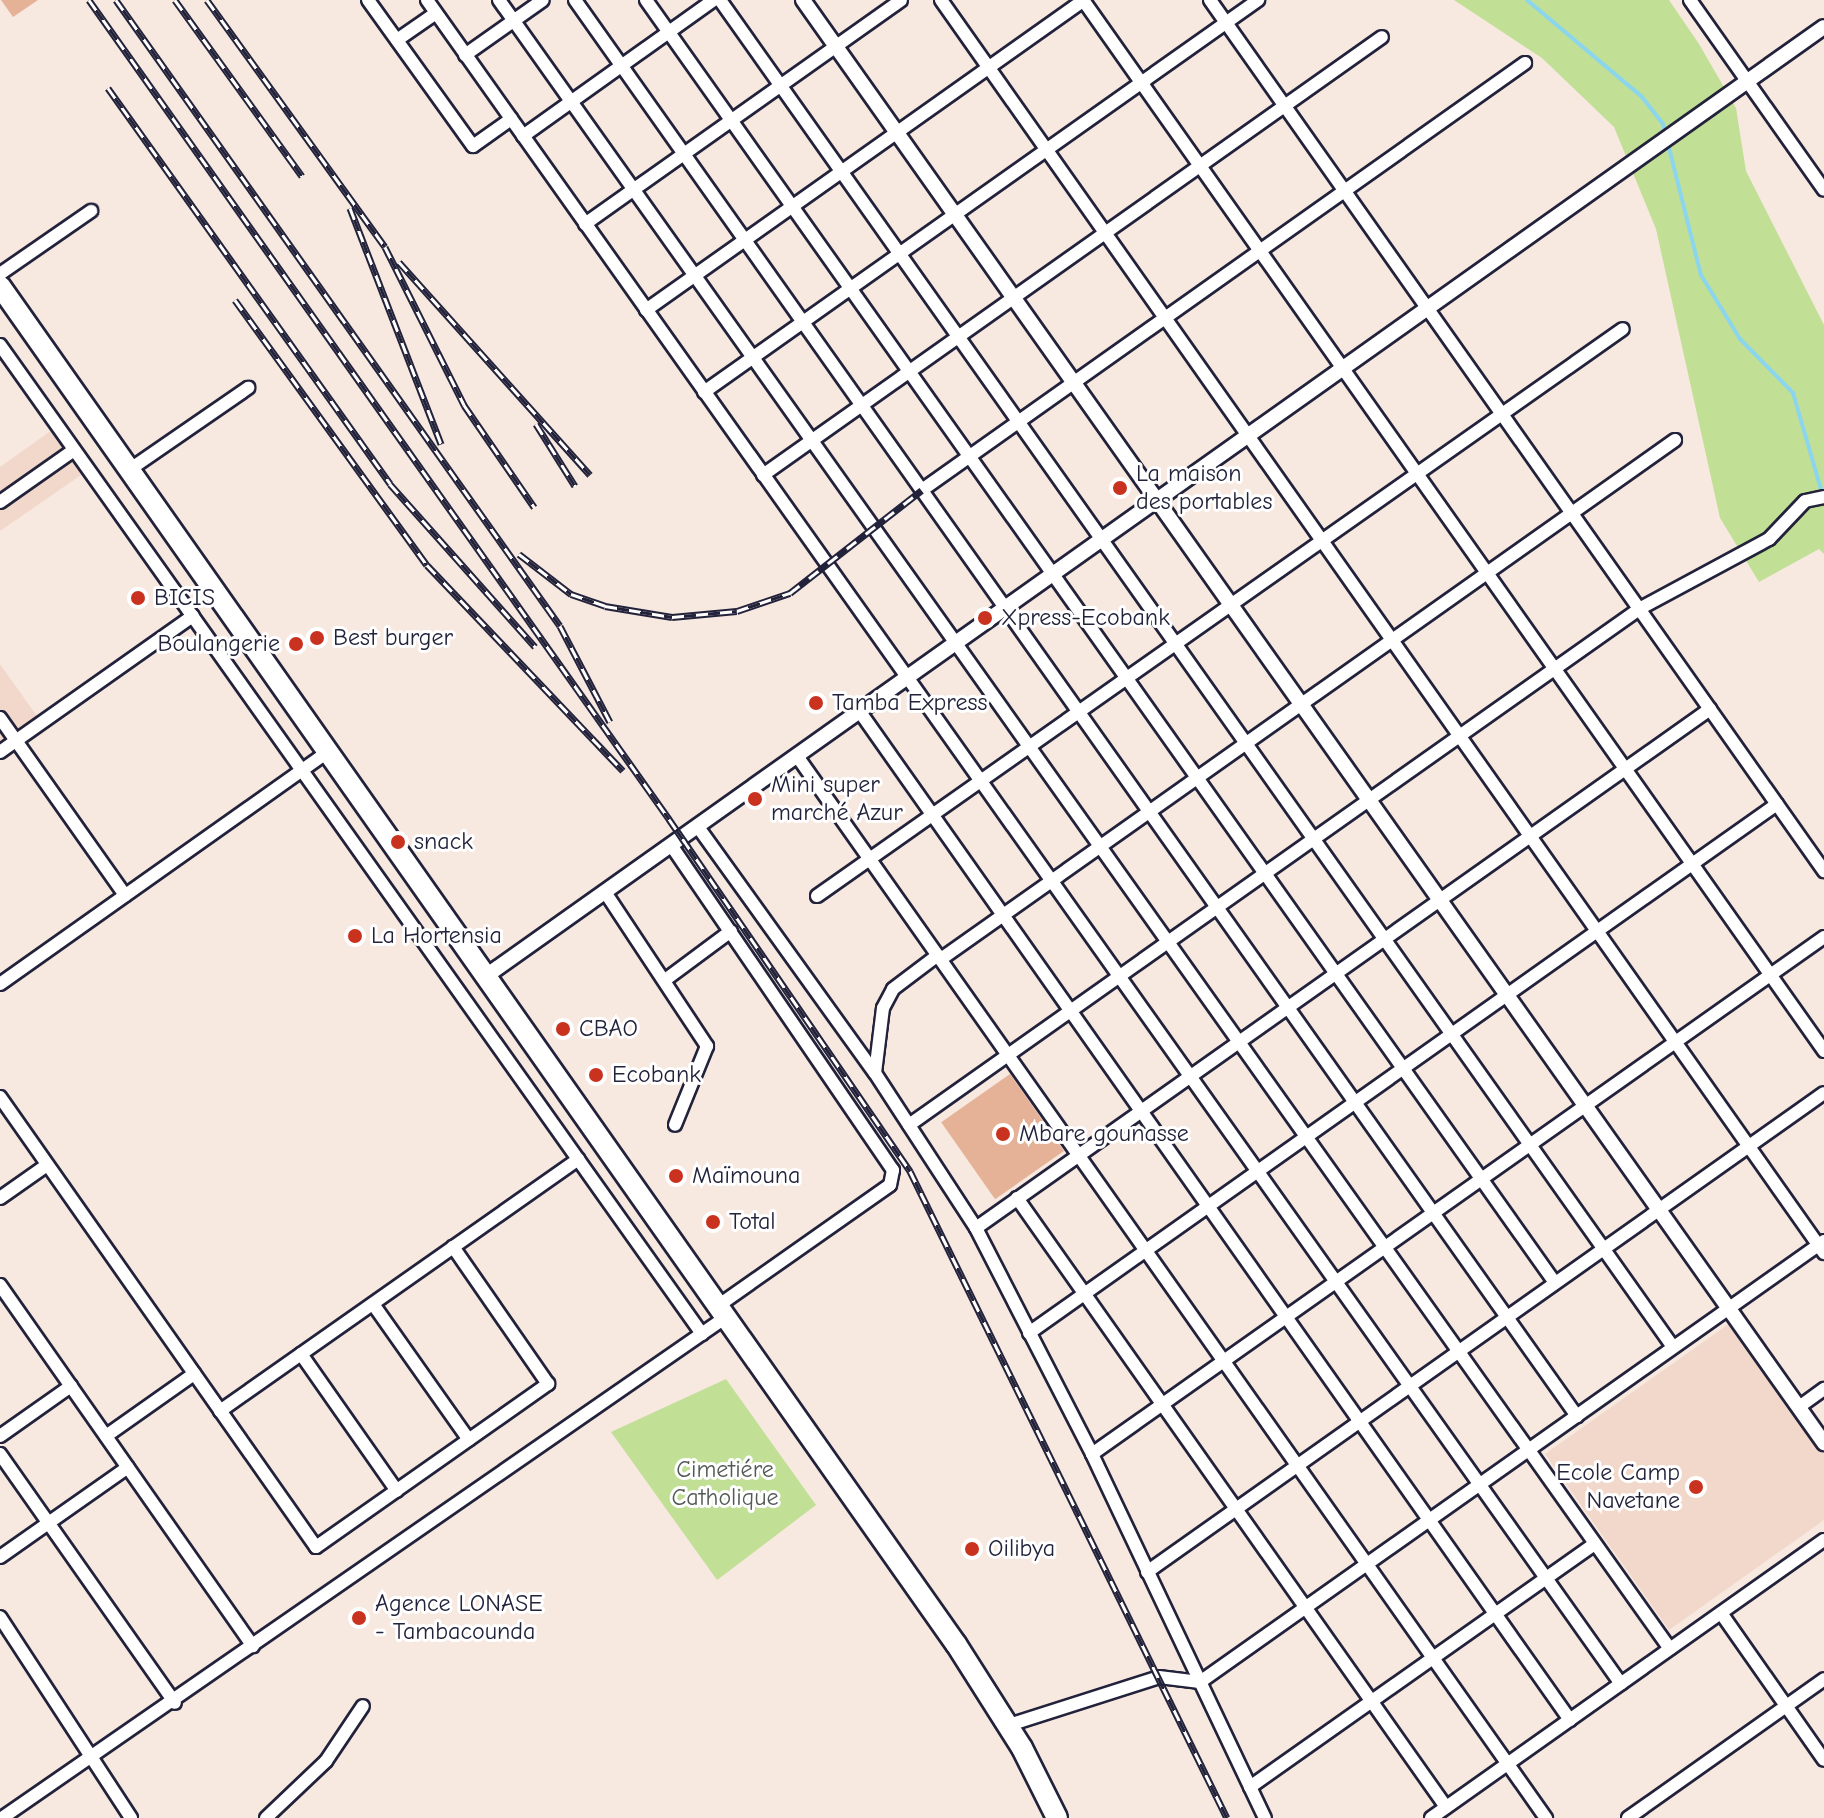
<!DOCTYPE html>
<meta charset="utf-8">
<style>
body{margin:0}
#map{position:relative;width:1824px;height:1818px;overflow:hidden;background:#f7e8e0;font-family:"Comic Neue",sans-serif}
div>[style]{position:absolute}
.built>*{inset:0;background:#f2d8ca}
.green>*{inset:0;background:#c2df96}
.stream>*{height:4px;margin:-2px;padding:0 2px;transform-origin:2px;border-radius:2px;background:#8bd6ec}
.building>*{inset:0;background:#e5b298;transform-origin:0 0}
.roads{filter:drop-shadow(2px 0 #22223b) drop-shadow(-2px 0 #22223b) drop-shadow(0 2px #22223b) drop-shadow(0 -2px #22223b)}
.minor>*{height:12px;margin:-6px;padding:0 6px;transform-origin:6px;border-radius:6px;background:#fff}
.tertiary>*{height:14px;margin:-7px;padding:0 7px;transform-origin:7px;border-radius:7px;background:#fff}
.trunk>*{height:20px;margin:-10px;padding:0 10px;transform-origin:10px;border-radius:10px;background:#fff}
.rail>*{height:7px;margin-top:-3.5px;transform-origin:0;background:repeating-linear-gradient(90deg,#fff 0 12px,#22223b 0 24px);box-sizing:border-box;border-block:2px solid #22223b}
.dots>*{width:22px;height:22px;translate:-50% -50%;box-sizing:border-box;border:4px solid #fff;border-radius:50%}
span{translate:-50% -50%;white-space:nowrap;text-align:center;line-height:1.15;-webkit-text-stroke:6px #fff;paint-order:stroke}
.poi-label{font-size:24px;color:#22223b}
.left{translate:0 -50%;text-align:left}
.right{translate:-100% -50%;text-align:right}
.park-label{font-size:24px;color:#525b56}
</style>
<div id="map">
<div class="built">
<i style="clip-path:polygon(52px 430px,84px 473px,0 531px,0 467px)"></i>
<i style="clip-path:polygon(0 664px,39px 719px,0 748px)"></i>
<i style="clip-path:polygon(1733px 1321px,1824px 1451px,1824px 1520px,1669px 1630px,1545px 1454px)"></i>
</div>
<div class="green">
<i style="clip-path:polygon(1454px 0,1669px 0,1699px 44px,1736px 108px,1746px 171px,1824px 325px,1824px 554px,1819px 549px,1759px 582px,1720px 518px,1656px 229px,1614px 127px,1542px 58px)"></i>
<i style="clip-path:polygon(726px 1379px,816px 1505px,717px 1580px,611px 1432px)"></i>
</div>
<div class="stream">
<i style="left:1527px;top:0;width:150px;rotate:40.1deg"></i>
<i style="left:1642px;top:97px;width:34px;rotate:52deg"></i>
<i style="left:1663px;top:124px;width:156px;rotate:75.9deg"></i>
<i style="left:1701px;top:275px;width:75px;rotate:58.6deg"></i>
<i style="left:1740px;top:339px;width:76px;rotate:45.5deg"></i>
<i style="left:1793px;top:393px;width:104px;rotate:73.8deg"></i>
</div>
<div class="building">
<i style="clip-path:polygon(1px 0,38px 0,13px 17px)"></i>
<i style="left:1010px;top:1074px;width:94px;height:84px;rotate:55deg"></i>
</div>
<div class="roads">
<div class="minor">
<i style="left:368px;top:0;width:180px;rotate:54.3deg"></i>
<i style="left:473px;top:146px;width:47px;rotate:-35.4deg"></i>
<i style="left:427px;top:0;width:2064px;rotate:54.66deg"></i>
<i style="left:499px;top:0;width:2022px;rotate:54.62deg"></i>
<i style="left:575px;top:0;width:1735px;rotate:54.72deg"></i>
<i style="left:646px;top:0;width:1572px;rotate:54.68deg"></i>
<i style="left:720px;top:0;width:1650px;rotate:54.72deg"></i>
<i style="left:941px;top:0;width:1533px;rotate:54.83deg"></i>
<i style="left:1083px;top:0;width:1286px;rotate:54.81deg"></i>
<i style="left:1210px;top:0;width:1066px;rotate:54.82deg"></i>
<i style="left:1690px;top:0;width:232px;rotate:54.8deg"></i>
<i style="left:397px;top:40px;width:47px;rotate:-34.7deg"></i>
<i style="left:465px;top:55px;width:95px;rotate:-35.2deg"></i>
<i style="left:523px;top:136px;width:234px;rotate:-35.5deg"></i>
<i style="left:585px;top:224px;width:387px;rotate:-35.3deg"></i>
<i style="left:0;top:274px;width:111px;rotate:-34.7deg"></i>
<i style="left:646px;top:310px;width:537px;rotate:-35.29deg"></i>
<i style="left:0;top:345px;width:1213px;rotate:54.63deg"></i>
<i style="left:704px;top:392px;width:679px;rotate:-35.28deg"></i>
<i style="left:129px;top:470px;width:145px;rotate:-34.6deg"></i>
<i style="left:763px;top:475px;width:758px;rotate:-35.28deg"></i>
<i style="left:922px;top:490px;width:739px;rotate:-35.3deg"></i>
<i style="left:0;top:502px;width:90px;rotate:-35.1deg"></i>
<i style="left:860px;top:712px;width:1233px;rotate:54.84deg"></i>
<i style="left:0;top:718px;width:217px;rotate:54.8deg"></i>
<i style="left:0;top:752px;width:236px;rotate:-35.2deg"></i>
<i style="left:797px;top:756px;width:1300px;rotate:54.81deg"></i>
<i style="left:698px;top:827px;width:303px;rotate:54.3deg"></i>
<i style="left:875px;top:1073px;width:185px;rotate:56.9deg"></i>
<i style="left:976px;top:1228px;width:254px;rotate:62.8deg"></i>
<i style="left:1092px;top:1454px;width:403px;rotate:64.6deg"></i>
<i style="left:671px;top:845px;width:394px;rotate:55.7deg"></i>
<i style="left:893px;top:1170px;width:15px;rotate:101deg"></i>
<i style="left:890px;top:1185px;width:210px;rotate:144.9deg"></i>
<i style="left:605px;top:892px;width:185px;rotate:56.5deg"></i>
<i style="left:707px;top:1046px;width:85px;rotate:112.1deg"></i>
<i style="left:817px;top:896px;width:985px;rotate:-35.13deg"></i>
<i style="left:941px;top:959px;width:899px;rotate:-35.26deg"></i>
<i style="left:665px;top:980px;width:82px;rotate:-36.6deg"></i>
<i style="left:0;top:984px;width:402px;rotate:-35.3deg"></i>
<i style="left:875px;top:1073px;width:65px;rotate:-83deg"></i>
<i style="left:883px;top:1008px;width:21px;rotate:-62deg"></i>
<i style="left:893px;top:989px;width:56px;rotate:-37.1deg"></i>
<i style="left:0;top:1097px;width:550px;rotate:54.92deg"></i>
<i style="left:316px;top:1547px;width:284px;rotate:-35.1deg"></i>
<i style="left:548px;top:1384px;width:167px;rotate:-124.7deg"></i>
<i style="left:909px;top:1125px;width:894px;rotate:-35.25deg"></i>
<i style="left:1639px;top:609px;width:148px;rotate:-28.3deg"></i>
<i style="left:1769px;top:539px;width:52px;rotate:-46.5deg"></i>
<i style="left:1805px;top:501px;width:19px;rotate:-12deg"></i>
<i style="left:0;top:1198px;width:57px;rotate:-35.1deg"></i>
<i style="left:1017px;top:1198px;width:745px;rotate:54.84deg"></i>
<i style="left:976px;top:1228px;width:899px;rotate:-35.26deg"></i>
<i style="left:0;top:1285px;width:441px;rotate:55deg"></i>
<i style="left:373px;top:1304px;width:166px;rotate:54.8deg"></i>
<i style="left:1029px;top:1333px;width:916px;rotate:-35.27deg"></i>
<i style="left:301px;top:1354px;width:167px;rotate:55deg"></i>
<i style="left:1799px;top:1407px;width:31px;rotate:-36deg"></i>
<i style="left:220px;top:1411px;width:438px;rotate:-35.1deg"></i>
<i style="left:0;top:1436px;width:87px;rotate:-35.2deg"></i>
<i style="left:106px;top:1436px;width:108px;rotate:-35.2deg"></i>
<i style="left:0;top:1454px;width:304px;rotate:54.9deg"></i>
<i style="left:1092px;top:1454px;width:896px;rotate:-35.23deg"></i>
<i style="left:0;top:1557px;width:156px;rotate:-35.1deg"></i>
<i style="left:1147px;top:1572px;width:829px;rotate:-35.28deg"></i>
<i style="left:1721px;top:1613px;width:179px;rotate:55deg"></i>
<i style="left:0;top:1617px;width:240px;rotate:56.9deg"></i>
<i style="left:1009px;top:1725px;width:157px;rotate:-17.7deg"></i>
<i style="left:1159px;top:1677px;width:41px;rotate:7deg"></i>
<i style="left:1200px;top:1682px;width:764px;rotate:-35.25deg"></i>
<i style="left:1250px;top:1787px;width:422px;rotate:-35.2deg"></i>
<i style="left:2px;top:1818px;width:880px;rotate:-34.68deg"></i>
<i style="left:266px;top:1818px;width:83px;rotate:-43.5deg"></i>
<i style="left:326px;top:1761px;width:66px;rotate:-56.1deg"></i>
<i style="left:1431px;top:1818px;width:481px;rotate:-35.3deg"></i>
<i style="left:1628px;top:1818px;width:240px;rotate:-35.3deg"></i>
</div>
<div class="tertiary">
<i style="left:803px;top:0;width:1768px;rotate:54.72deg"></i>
<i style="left:486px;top:976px;width:1640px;rotate:-35.35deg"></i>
</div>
<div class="trunk">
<i style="left:0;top:286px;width:1661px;rotate:54.86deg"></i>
<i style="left:956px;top:1644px;width:123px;rotate:57.6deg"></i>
<i style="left:1022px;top:1748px;width:78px;rotate:63.4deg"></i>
</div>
</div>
<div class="rail">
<i style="left:89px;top:0;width:1004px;rotate:54.69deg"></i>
<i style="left:669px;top:819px;width:427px;rotate:55.6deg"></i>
<i style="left:910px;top:1171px;width:720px;rotate:63.9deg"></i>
<i style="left:116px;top:0;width:767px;rotate:54.65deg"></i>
<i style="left:560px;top:626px;width:108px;rotate:62.5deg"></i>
<i style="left:175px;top:0;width:217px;rotate:54.2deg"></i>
<i style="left:207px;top:0;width:304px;rotate:54.2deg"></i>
<i style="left:385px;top:247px;width:177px;rotate:63.4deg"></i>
<i style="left:464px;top:405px;width:124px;rotate:55.5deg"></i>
<i style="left:108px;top:88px;width:486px;rotate:54.5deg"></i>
<i style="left:390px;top:484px;width:218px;rotate:48.3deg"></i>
<i style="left:350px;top:208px;width:253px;rotate:68.9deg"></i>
<i style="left:399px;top:262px;width:286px;rotate:48.1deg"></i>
<i style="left:235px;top:300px;width:327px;rotate:54.1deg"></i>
<i style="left:427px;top:565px;width:284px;rotate:46.4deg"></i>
<i style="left:536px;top:424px;width:73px;rotate:57.8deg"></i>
<i style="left:519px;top:554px;width:66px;rotate:37.6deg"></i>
<i style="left:571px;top:594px;width:36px;rotate:19deg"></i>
<i style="left:605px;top:606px;width:68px;rotate:9.3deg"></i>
<i style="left:672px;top:617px;width:65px;rotate:-5.3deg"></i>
<i style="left:737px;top:611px;width:56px;rotate:-18.8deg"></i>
<i style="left:790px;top:593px;width:167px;rotate:-38deg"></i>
</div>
<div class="dots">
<i style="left:1120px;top:488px;background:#c8321e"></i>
<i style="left:138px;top:598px;background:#c8321e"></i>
<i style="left:985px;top:618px;background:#c8321e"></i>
<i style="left:317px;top:638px;background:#c8321e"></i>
<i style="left:296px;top:644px;background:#c8321e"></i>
<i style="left:816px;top:703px;background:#c8321e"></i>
<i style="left:755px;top:799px;background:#c8321e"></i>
<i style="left:398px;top:842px;background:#c8321e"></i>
<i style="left:355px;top:936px;background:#c8321e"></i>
<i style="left:563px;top:1029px;background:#c8321e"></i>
<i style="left:596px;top:1075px;background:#c8321e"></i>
<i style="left:1003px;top:1134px;background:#c8321e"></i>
<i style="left:676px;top:1176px;background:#c8321e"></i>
<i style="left:713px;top:1222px;background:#c8321e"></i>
<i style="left:1696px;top:1487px;background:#c8321e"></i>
<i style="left:972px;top:1549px;background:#c8321e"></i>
<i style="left:359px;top:1618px;background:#c8321e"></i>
</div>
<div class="poi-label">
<span class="left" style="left:1136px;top:488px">La maison<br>des portables</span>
<span class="left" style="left:154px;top:598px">BICIS</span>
<span class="left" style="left:1001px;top:618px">Xpress-Ecobank</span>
<span class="left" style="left:333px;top:638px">Best burger</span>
<span class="right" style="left:280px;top:644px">Boulangerie</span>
<span class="left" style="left:832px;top:703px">Tamba Express</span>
<span class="left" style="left:771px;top:799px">Mini super<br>marché Azur</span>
<span class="left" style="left:414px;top:842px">snack</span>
<span class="left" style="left:371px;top:936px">La Hortensia</span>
<span class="left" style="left:579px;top:1029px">CBAO</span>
<span class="left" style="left:612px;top:1075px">Ecobank</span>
<span class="left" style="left:1019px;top:1134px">Mbare gounasse</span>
<span class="left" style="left:692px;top:1176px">Maïmouna</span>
<span class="left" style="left:729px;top:1222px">Total</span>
<span class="right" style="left:1680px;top:1487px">Ecole Camp<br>Navetane</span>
<span class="left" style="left:988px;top:1549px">Oilibya</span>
<span class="left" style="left:375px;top:1618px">Agence LONASE<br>- Tambacounda</span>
</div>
<div class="park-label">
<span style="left:725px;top:1484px">Cimetiére<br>Catholique</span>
</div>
</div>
